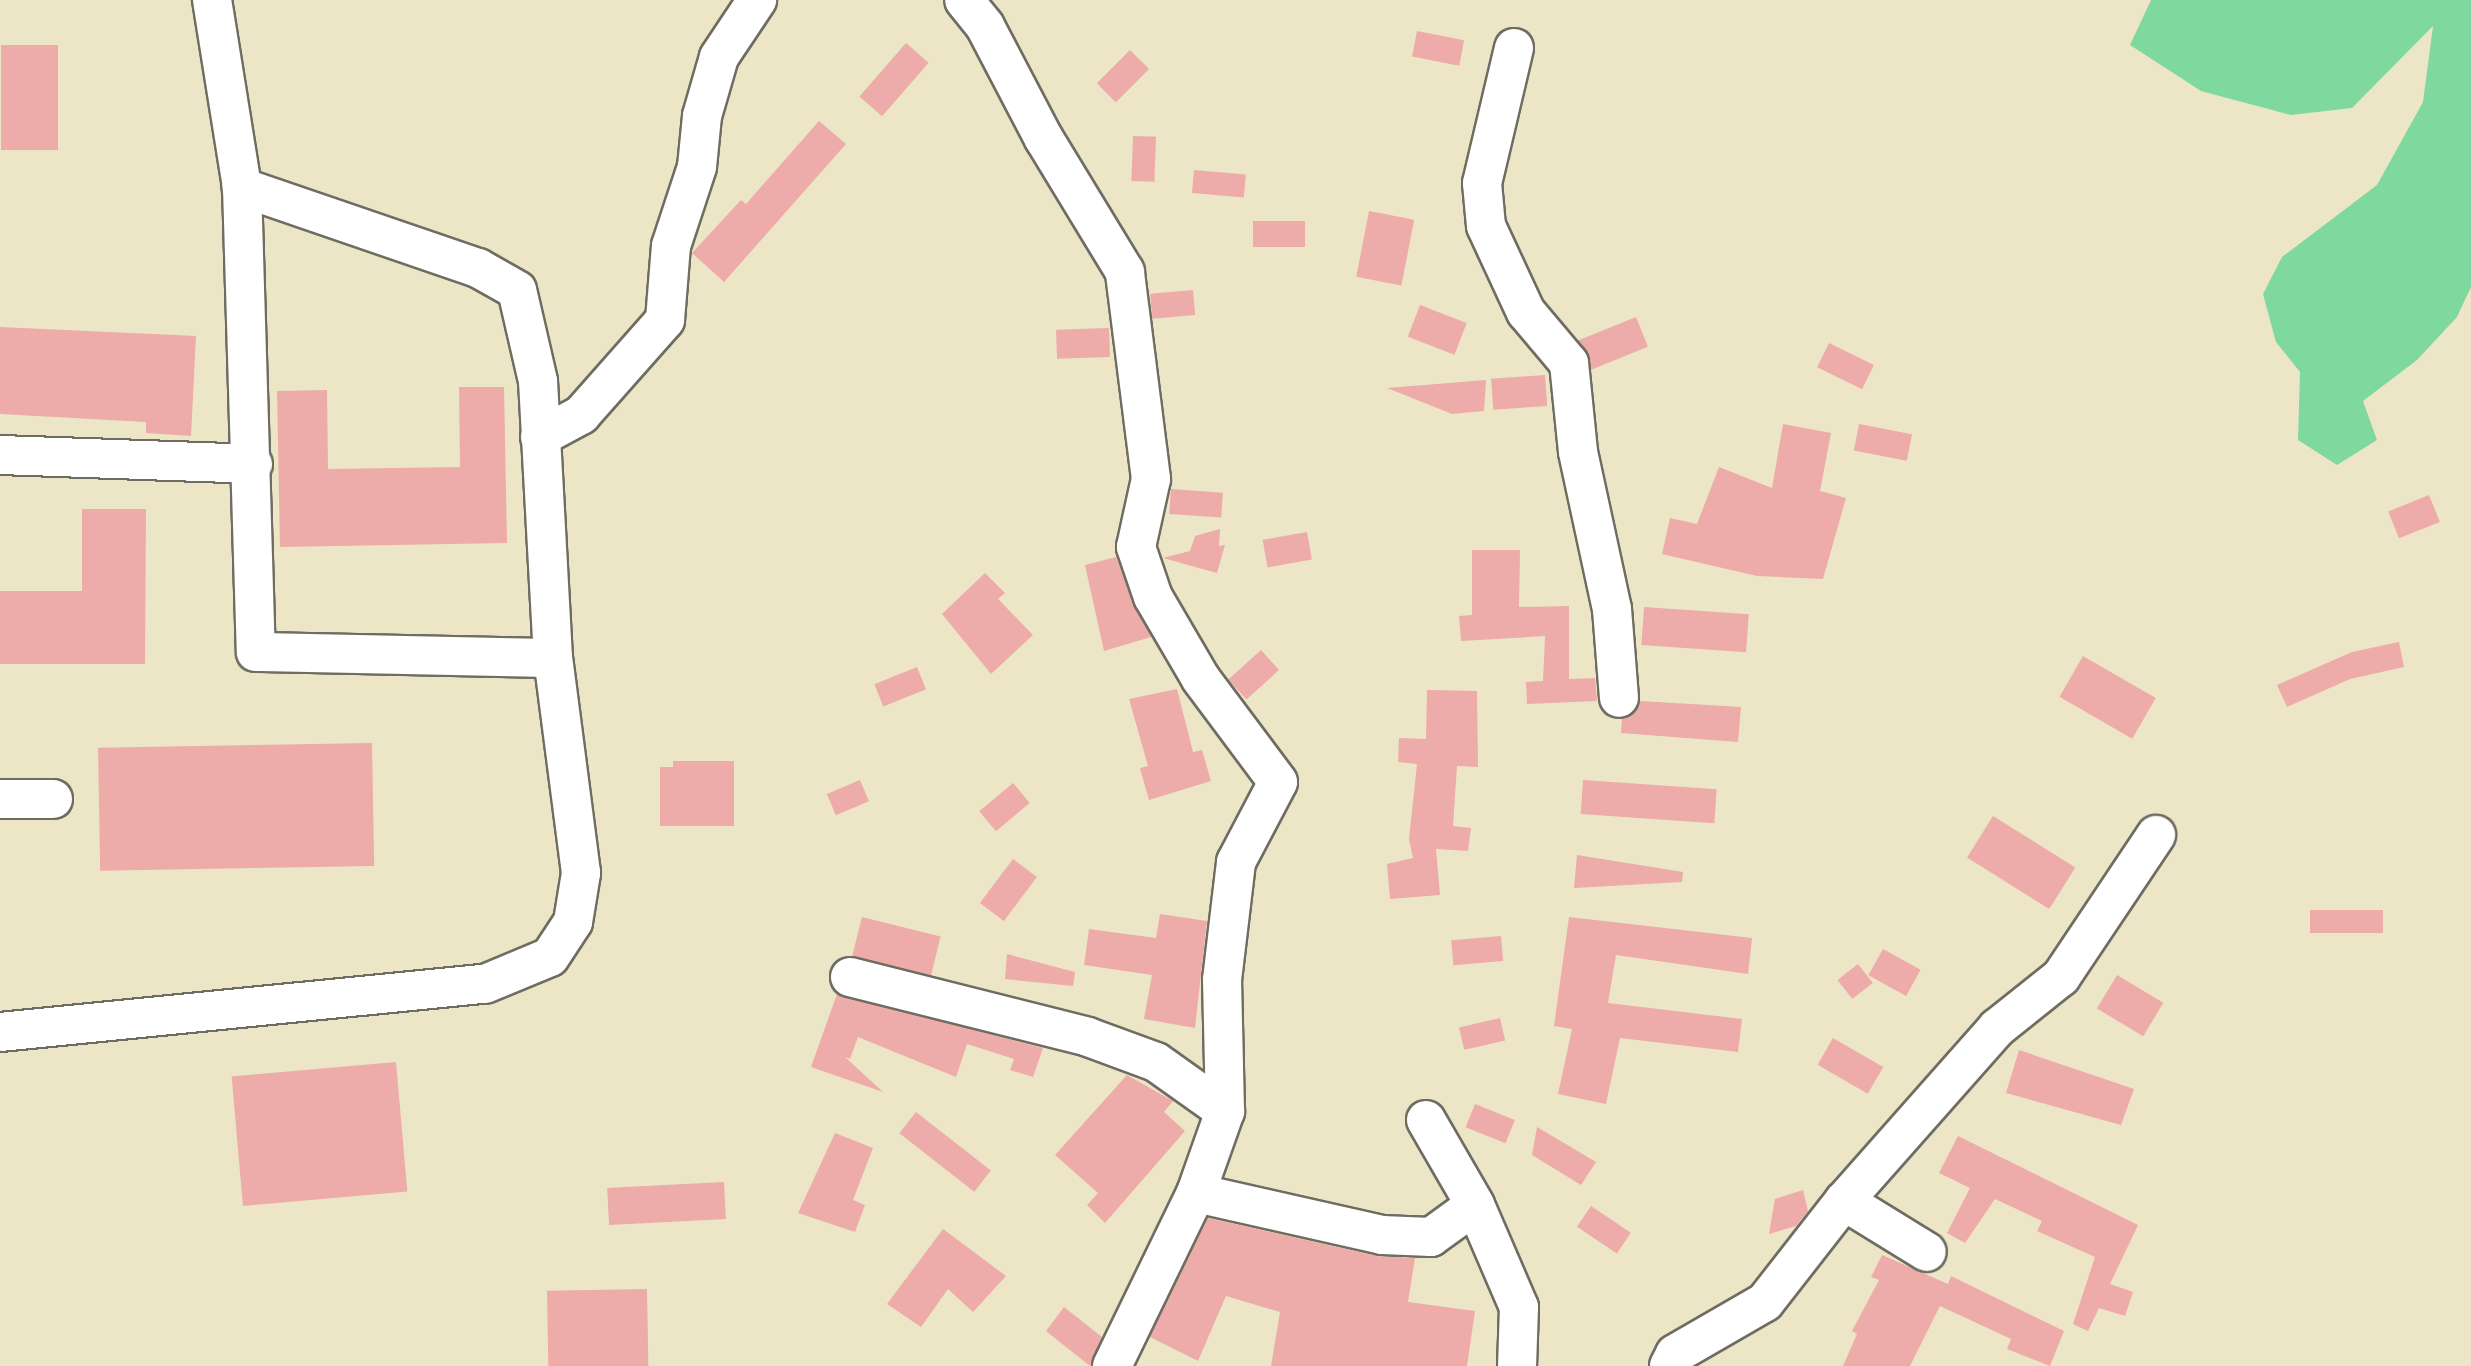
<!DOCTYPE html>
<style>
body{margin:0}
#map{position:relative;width:2471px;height:1366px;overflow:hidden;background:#ece6c7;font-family:"Balsamiq Sans",sans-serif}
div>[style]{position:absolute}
.green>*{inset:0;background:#7fd99f}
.building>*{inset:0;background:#edaba9;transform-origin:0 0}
.roads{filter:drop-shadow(2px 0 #6f6c62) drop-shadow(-2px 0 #6f6c62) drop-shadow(0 2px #6f6c62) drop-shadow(0 -2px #6f6c62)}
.minor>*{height:38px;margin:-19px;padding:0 19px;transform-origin:19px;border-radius:19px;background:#fff}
span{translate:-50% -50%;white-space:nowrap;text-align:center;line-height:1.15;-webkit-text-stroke:7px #fdfcf7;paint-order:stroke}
</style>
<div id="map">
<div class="green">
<i style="clip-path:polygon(2151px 0,2471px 0,2471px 287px,2457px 317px,2417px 360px,2363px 401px,2377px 440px,2337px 465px,2298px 440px,2300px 372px,2276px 342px,2263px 294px,2282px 257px,2377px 185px,2423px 102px,2433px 26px,2352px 108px,2291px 115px,2201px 91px,2130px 45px)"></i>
</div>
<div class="building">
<i style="left:1417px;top:31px;width:48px;height:26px;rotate:11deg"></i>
<i style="left:906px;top:43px;width:30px;height:71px;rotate:41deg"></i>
<i style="left:1px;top:45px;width:57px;height:105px"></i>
<i style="left:1130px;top:50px;width:27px;height:47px;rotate:45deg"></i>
<i style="clip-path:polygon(819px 121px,846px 144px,724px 282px,692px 253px,741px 200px,746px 204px)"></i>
<i style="left:1133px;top:136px;width:23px;height:45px;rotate:2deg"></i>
<i style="left:1194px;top:170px;width:52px;height:23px;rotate:5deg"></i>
<i style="left:1369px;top:211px;width:46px;height:67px;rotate:11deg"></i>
<i style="left:1253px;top:221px;width:52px;height:26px"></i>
<i style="left:1193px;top:290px;width:25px;height:43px;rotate:85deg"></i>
<i style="left:1420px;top:305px;width:50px;height:34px;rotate:21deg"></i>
<i style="left:1636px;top:317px;width:32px;height:62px;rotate:68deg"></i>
<i style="clip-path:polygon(0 327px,196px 336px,191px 436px,146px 433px,146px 422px,0 414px)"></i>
<i style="left:1109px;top:328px;width:29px;height:53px;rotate:88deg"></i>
<i style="left:1829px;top:343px;width:50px;height:27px;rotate:26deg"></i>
<i style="left:1545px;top:375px;width:31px;height:54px;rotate:86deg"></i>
<i style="clip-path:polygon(1486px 380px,1484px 411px,1452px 414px,1387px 388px)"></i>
<i style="clip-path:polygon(459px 387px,504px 387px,507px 543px,280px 547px,277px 391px,327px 390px,328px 469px,460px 467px)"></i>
<i style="clip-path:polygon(1783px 424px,1831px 433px,1820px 491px,1846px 498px,1823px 579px,1757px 576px,1662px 554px,1670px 518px,1697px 524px,1719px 467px,1772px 488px)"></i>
<i style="left:1859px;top:424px;width:54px;height:27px;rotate:11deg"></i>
<i style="left:1171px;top:489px;width:52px;height:25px;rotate:4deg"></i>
<i style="left:2429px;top:495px;width:29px;height:44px;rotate:68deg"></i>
<i style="clip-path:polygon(82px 509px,146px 509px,145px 664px,0 664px,0 591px,82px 591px)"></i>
<i style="clip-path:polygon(1220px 529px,1219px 546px,1225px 545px,1217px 573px,1163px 558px,1190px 551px,1195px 536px)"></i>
<i style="left:1307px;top:532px;width:28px;height:45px;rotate:80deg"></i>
<i style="clip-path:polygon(1472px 550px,1520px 550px,1519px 607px,1569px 606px,1569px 679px,1595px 678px,1597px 701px,1527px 704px,1526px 682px,1543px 681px,1545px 636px,1461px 641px,1459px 616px,1472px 615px)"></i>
<i style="clip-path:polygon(1116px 557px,1151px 637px,1104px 651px,1085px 565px)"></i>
<i style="clip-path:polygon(985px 573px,1005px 593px,998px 599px,1033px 635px,991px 674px,942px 614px)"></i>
<i style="left:1644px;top:607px;width:105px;height:38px;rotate:4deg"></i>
<i style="clip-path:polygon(2399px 642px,2404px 667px,2350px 679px,2287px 707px,2277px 685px,2352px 652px)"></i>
<i style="left:1261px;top:650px;width:27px;height:44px;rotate:48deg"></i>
<i style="left:2083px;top:656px;width:84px;height:47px;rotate:30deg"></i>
<i style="left:917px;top:667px;width:24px;height:46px;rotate:68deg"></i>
<i style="clip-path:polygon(1177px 689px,1193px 752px,1202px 750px,1211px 781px,1149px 800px,1140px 768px,1148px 766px,1129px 699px)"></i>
<i style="clip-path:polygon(1427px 690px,1477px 691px,1478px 767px,1457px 766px,1453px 826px,1471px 828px,1468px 851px,1436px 849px,1440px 895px,1390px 899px,1387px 864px,1413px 858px,1409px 839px,1417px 764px,1398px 762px,1399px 738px,1426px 739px)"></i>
<i style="clip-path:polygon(1640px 701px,1741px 707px,1738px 742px,1621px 733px,1622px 719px)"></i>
<i style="left:372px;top:743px;width:123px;height:274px;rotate:89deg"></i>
<i style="clip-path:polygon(673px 761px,734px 761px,734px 826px,660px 826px,660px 767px,673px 767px)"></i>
<i style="left:860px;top:780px;width:23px;height:36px;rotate:67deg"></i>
<i style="left:1583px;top:780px;width:134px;height:34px;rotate:4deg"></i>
<i style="left:1013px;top:783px;width:26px;height:44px;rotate:50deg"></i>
<i style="left:1993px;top:816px;width:97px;height:49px;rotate:32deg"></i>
<i style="clip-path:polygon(1577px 855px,1683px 872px,1682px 882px,1574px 888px)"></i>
<i style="left:1013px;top:859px;width:30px;height:55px;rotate:37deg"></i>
<i style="left:2310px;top:910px;width:73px;height:23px"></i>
<i style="clip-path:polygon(1160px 914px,1207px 921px,1195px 1028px,1144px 1019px,1152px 975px,1084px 965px,1089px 929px,1156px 938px)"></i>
<i style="left:862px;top:917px;width:81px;height:41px;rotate:14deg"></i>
<i style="clip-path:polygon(1569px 917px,1752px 938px,1748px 974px,1616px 955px,1608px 1003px,1742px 1019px,1738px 1052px,1620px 1038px,1606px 1104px,1558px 1094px,1572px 1029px,1554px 1026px)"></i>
<i style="left:1501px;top:936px;width:25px;height:50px;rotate:85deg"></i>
<i style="left:1883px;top:949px;width:43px;height:30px;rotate:29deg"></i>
<i style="clip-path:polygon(1007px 954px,1075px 972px,1073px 986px,1005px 979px)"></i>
<i style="left:1858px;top:964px;width:24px;height:26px;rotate:52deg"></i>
<i style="left:2117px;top:975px;width:54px;height:39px;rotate:31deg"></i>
<i style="clip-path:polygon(837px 994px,1043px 1048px,1033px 1077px,1010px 1070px,1014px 1059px,967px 1044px,956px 1077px,858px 1037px,850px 1059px,845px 1057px,883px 1092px,811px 1067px)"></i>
<i style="left:1500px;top:1018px;width:23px;height:42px;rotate:77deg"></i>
<i style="left:1833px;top:1038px;width:58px;height:31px;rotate:30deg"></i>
<i style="clip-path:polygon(2019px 1050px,2134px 1089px,2121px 1125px,2006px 1093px)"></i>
<i style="left:396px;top:1062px;width:130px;height:165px;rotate:85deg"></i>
<i style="clip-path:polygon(1127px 1075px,1173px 1101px,1164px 1112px,1185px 1131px,1105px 1223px,1087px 1205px,1098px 1193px,1055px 1155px)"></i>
<i style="left:1475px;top:1104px;width:43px;height:25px;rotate:22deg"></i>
<i style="left:916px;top:1112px;width:95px;height:27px;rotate:38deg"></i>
<i style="clip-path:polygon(1537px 1127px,1596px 1162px,1581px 1185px,1532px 1155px)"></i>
<i style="clip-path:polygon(835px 1133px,873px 1148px,853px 1200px,865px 1205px,855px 1232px,798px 1213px)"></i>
<i style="clip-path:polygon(1958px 1136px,2138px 1225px,2110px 1284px,2133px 1292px,2125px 1316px,2099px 1308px,2088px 1331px,2073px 1324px,2095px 1257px,2037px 1231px,2042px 1221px,1995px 1199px,1965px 1243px,1947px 1233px,1970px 1188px,1939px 1173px)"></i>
<i style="left:724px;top:1182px;width:37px;height:117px;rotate:87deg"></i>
<i style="clip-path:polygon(1803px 1190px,1808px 1211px,1796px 1226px,1769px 1234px,1775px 1199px)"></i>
<i style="left:1591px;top:1206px;width:48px;height:25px;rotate:34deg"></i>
<i style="clip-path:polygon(1208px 1218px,1377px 1256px,1415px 1258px,1408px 1302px,1475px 1311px,1467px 1366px,1271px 1366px,1280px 1312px,1226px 1296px,1198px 1361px,1150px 1337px)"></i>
<i style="clip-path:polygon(943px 1229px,1006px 1276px,973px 1312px,948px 1289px,921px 1327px,887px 1304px)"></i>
<i style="clip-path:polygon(1882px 1255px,1948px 1284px,1951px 1276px,2064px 1331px,2050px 1366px,2007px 1349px,2011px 1339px,1940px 1306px,1910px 1366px,1843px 1366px,1857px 1334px,1852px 1331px,1879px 1280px,1871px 1277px)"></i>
<i style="left:647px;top:1289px;width:77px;height:100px;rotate:89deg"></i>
<i style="clip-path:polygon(1064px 1307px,1102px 1337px,1090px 1366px,1046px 1331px)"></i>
</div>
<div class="roads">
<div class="minor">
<i style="left:1514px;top:48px;width:139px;rotate:103.3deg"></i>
<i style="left:1482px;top:183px;width:43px;rotate:84.7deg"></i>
<i style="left:1486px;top:226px;width:95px;rotate:65.1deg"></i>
<i style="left:1526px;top:312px;width:67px;rotate:49.9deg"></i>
<i style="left:1569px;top:363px;width:89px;rotate:84.2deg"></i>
<i style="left:1578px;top:452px;width:161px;rotate:77.8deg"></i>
<i style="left:1612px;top:609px;width:89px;rotate:85.5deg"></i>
<i style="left:242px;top:187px;width:465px;rotate:88.3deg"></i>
<i style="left:256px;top:652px;width:297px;rotate:1.2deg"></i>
<i style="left:540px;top:437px;width:47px;rotate:-28.2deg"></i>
<i style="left:581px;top:415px;width:127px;rotate:-48.5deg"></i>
<i style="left:665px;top:320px;width:74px;rotate:-85.4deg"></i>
<i style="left:671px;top:246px;width:83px;rotate:-71.8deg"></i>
<i style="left:697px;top:167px;width:51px;rotate:-84.4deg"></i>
<i style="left:702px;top:116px;width:61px;rotate:-73.9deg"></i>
<i style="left:719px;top:57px;width:69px;rotate:-56.3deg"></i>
<i style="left:0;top:455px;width:253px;rotate:2deg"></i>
<i style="left:0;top:799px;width:53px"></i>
<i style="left:850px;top:977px;width:245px;rotate:14.1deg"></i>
<i style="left:1088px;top:1037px;width:72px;rotate:20.2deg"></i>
<i style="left:1156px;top:1062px;width:85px;rotate:35.4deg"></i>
<i style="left:1225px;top:1111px;width:131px;rotate:-91.3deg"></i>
<i style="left:1222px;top:980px;width:119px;rotate:-83.2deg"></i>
<i style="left:1236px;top:862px;width:90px;rotate:-62.3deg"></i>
<i style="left:1278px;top:782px;width:129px;rotate:-126.8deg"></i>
<i style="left:1201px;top:679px;width:95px;rotate:-120.3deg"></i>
<i style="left:1153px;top:597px;width:53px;rotate:-108.8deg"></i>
<i style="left:1136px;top:547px;width:70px;rotate:-77.6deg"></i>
<i style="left:1151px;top:479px;width:209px;rotate:-97.2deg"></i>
<i style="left:1125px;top:272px;width:156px;rotate:-121.3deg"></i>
<i style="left:1044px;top:139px;width:127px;rotate:-117.6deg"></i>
<i style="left:985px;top:26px;width:33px;rotate:-129deg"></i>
<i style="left:0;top:1032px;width:487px;rotate:-5.7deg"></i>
<i style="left:485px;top:984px;width:70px;rotate:-22.6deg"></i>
<i style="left:550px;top:957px;width:42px;rotate:-56.7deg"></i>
<i style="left:573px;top:922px;width:50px;rotate:-80.7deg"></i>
<i style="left:581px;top:873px;width:217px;rotate:-97.4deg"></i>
<i style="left:553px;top:658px;width:277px;rotate:-93.1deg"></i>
<i style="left:538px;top:381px;width:93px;rotate:-103deg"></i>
<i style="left:517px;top:290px;width:45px;rotate:-150.6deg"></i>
<i style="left:478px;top:268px;width:250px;rotate:-161.1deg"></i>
<i style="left:242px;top:187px;width:189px;rotate:-99.1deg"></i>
<i style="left:1426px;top:1120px;width:98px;rotate:60deg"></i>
<i style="left:1475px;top:1205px;width:111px;rotate:66.7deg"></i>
<i style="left:1519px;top:1307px;width:59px;rotate:91.9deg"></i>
<i style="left:1196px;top:1193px;width:191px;rotate:12.7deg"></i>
<i style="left:1382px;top:1235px;width:49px;rotate:2.3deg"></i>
<i style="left:1431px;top:1237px;width:54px;rotate:-36deg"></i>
<i style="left:1844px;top:1201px;width:97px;rotate:31.6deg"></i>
<i style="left:1112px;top:1366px;width:192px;rotate:-64.1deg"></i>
<i style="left:1196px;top:1193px;width:87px;rotate:-70.5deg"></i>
<i style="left:1669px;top:1366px;width:13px;rotate:-63deg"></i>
<i style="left:1675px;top:1354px;width:104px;rotate:-30deg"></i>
<i style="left:1765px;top:1302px;width:128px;rotate:-52deg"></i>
<i style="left:1844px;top:1201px;width:231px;rotate:-48.5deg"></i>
<i style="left:1997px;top:1028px;width:82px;rotate:-38.6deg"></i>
<i style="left:2061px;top:977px;width:171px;rotate:-56.2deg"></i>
</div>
</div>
</div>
